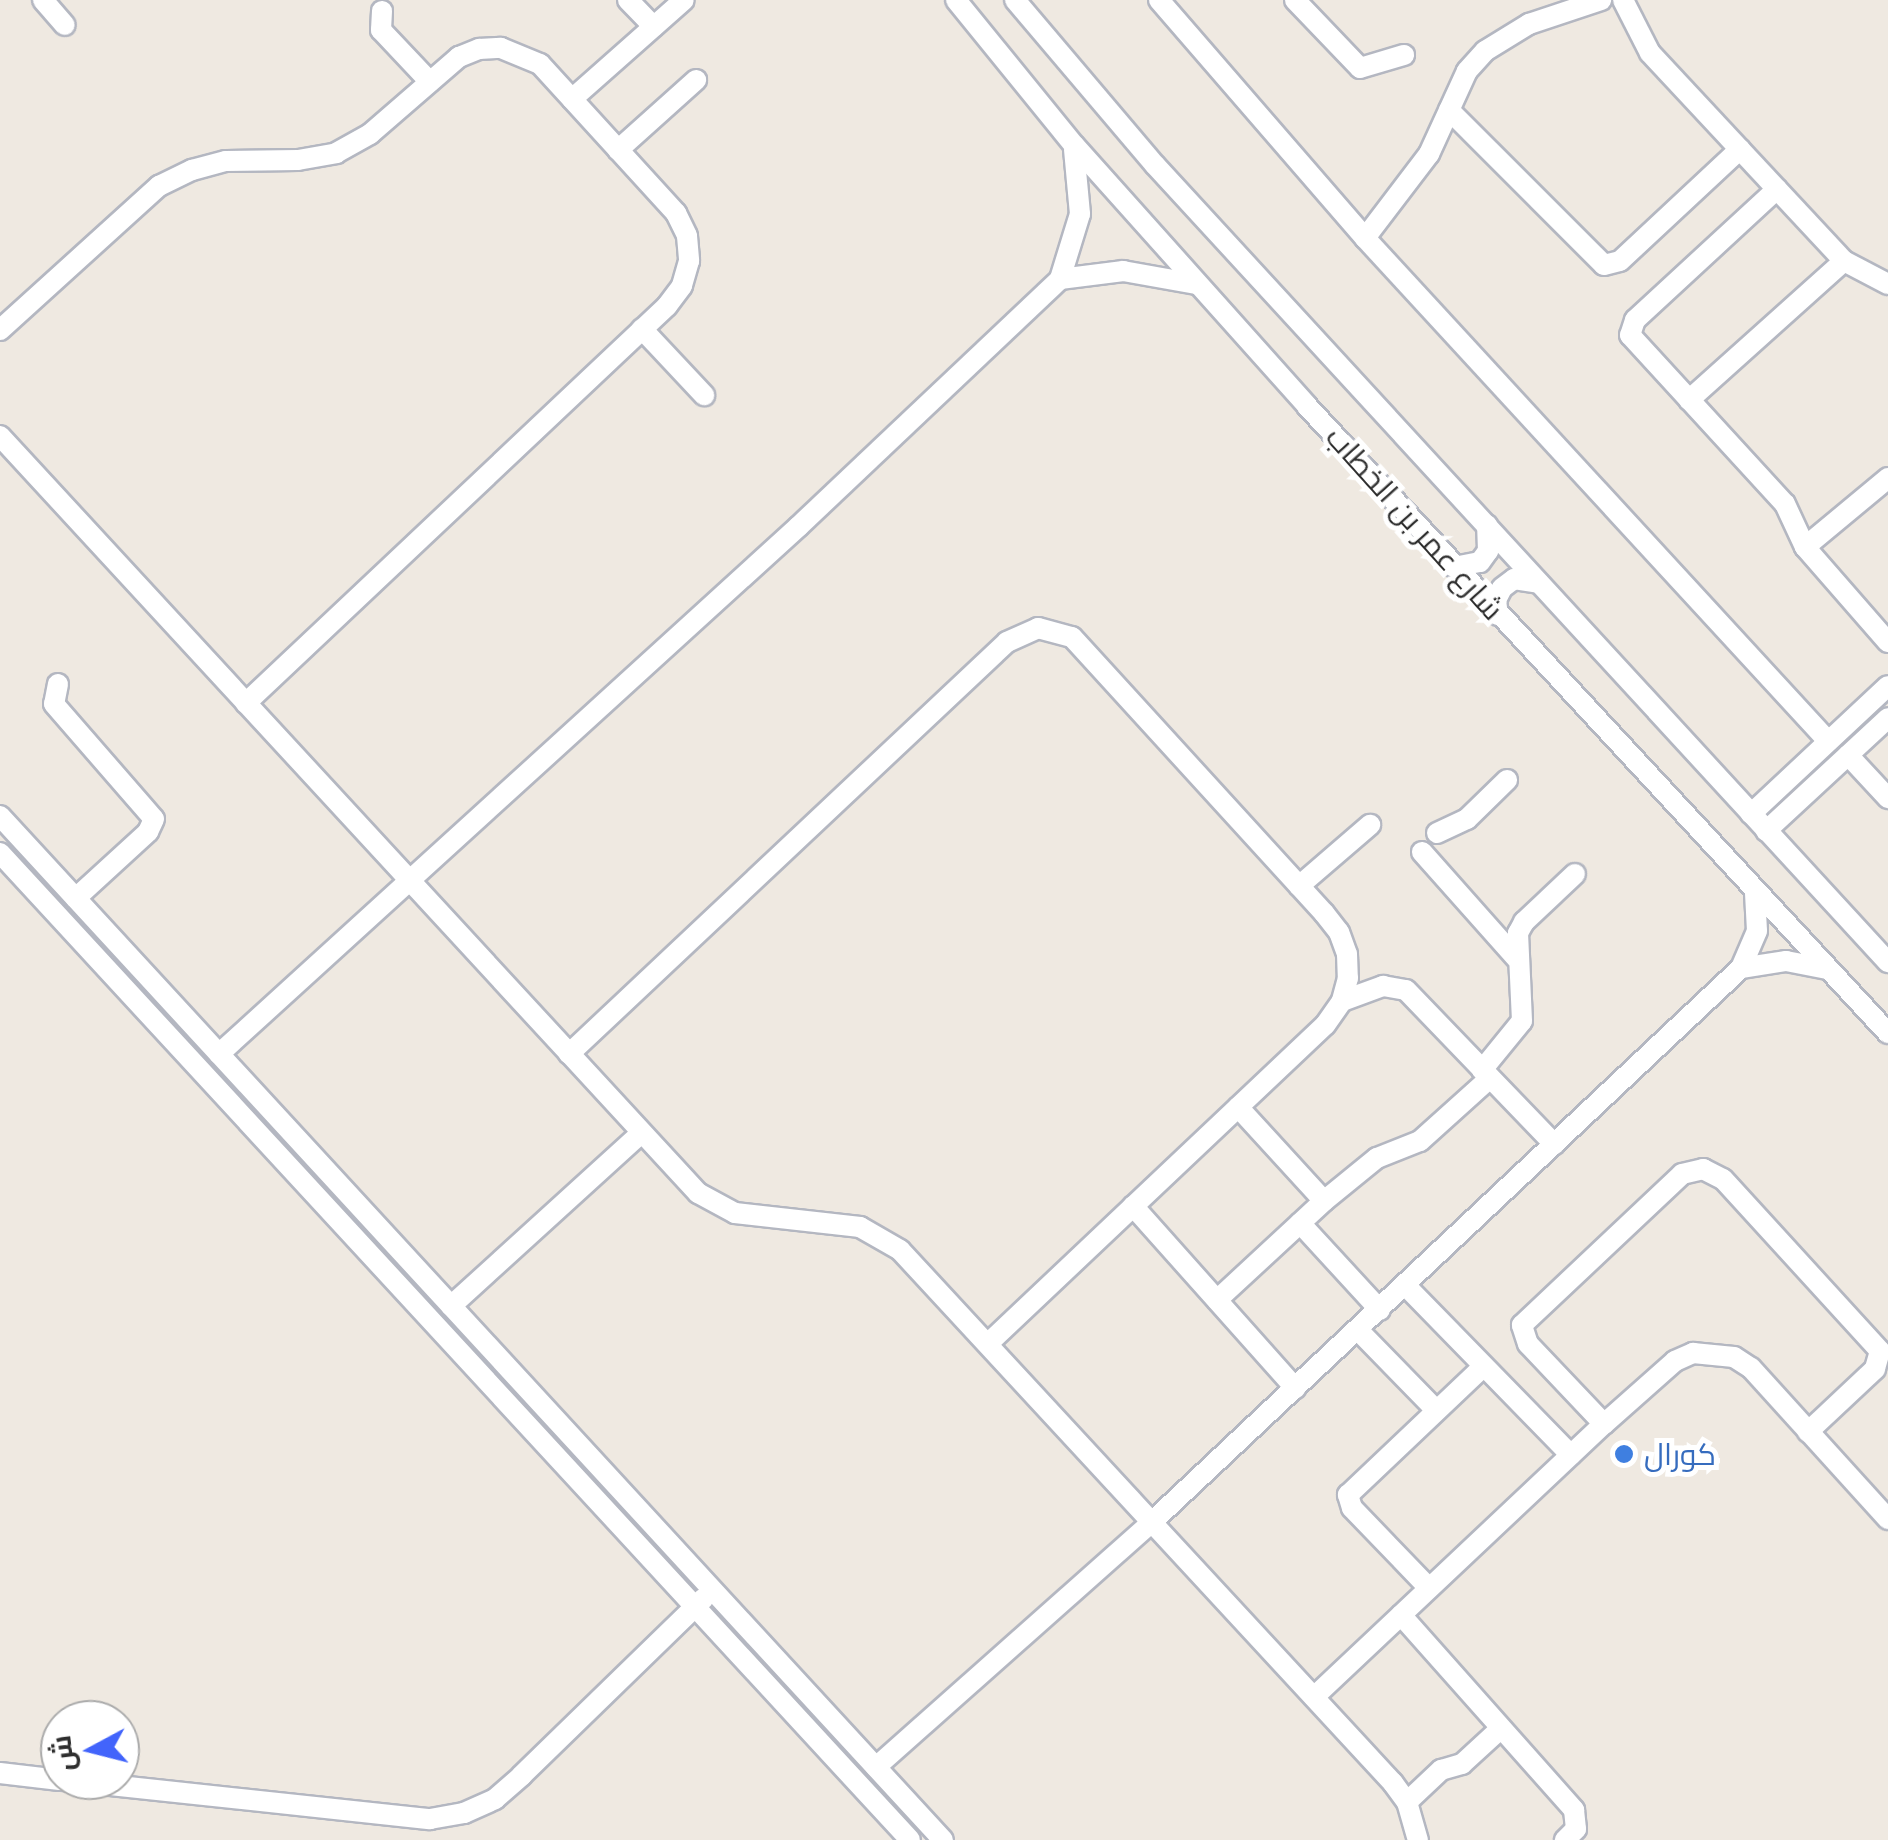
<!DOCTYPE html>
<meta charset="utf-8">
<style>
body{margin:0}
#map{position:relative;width:1888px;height:1840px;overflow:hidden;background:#efe9e1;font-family:"PT Sans",Cairo,sans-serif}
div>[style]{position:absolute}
.roads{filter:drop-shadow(2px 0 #b4b7c1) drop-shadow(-2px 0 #b4b7c1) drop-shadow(0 2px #b4b7c1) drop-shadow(0 -2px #b4b7c1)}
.minor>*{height:20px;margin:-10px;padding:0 10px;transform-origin:10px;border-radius:10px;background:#fff}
.dots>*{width:28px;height:28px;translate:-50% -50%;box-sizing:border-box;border:5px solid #fff;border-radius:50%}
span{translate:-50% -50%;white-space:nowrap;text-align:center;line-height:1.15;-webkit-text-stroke:10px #fff;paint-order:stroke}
.street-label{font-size:30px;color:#2e2e2e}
.shop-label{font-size:30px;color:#366cbe}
.left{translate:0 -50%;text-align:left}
.north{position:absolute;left:40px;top:1700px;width:100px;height:100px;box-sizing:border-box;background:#fff;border:2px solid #ababab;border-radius:50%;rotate:263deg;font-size:28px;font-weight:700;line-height:40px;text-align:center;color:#2e2e2e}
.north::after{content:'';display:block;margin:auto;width:35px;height:45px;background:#4264fb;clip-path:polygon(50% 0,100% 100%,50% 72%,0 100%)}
</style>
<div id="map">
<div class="roads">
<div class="minor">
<i style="left:43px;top:0;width:33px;rotate:49deg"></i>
<i style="left:628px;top:0;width:37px;rotate:46deg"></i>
<i style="left:956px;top:0;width:187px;rotate:50.9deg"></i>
<i style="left:1074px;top:145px;width:350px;rotate:48.2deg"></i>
<i style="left:1307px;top:406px;width:855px;rotate:47.18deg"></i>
<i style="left:1015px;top:0;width:216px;rotate:49.7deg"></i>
<i style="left:1155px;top:165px;width:1083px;rotate:47.4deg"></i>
<i style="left:1159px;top:0;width:315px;rotate:49.1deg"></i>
<i style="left:1365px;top:238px;width:684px;rotate:47.37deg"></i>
<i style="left:1295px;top:0;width:94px;rotate:46.3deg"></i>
<i style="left:1360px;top:68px;width:46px;rotate:-16.5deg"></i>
<i style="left:1623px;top:0;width:59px;rotate:63deg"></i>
<i style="left:1650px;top:53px;width:284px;rotate:47deg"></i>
<i style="left:1844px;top:261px;width:50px;rotate:27.6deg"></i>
<i style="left:382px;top:11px;width:19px;rotate:93deg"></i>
<i style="left:381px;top:30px;width:71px;rotate:46.7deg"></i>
<i style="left:572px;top:99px;width:149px;rotate:-41.5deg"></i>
<i style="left:1449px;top:110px;width:219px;rotate:45deg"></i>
<i style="left:1604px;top:265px;width:16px;rotate:-14deg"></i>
<i style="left:1620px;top:261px;width:164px;rotate:-43deg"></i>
<i style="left:618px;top:150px;width:105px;rotate:-41.9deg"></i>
<i style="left:1777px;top:189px;width:193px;rotate:137.3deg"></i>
<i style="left:1635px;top:320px;width:16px;rotate:108deg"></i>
<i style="left:1630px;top:335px;width:229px;rotate:47.5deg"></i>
<i style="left:1785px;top:504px;width:47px;rotate:65.1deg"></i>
<i style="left:1805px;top:547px;width:126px;rotate:48.9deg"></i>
<i style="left:1365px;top:238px;width:106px;rotate:-52.7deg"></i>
<i style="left:1429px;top:154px;width:91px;rotate:-65.4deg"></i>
<i style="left:1467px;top:71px;width:27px;rotate:-48deg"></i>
<i style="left:1485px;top:51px;width:52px;rotate:-31.5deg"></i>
<i style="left:1529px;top:24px;width:76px;rotate:-18.4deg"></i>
<i style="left:1060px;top:279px;width:64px;rotate:-7.2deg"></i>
<i style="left:1123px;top:271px;width:74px;rotate:10.1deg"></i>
<i style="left:642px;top:329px;width:91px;rotate:46.8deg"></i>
<i style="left:0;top:330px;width:215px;rotate:-42.2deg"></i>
<i style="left:159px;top:186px;width:37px;rotate:-26deg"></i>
<i style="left:192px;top:170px;width:35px;rotate:-15deg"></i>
<i style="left:226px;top:161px;width:72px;rotate:-0.8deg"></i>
<i style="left:298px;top:160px;width:39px;rotate:-10deg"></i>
<i style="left:336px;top:153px;width:39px;rotate:-29deg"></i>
<i style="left:370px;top:134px;width:118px;rotate:-40.9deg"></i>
<i style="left:459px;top:57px;width:22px;rotate:-22deg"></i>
<i style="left:479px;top:49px;width:22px;rotate:-3deg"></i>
<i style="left:501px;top:48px;width:42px;rotate:22.3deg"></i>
<i style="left:540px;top:64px;width:202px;rotate:47.6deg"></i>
<i style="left:676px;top:213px;width:25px;rotate:64deg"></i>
<i style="left:687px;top:236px;width:25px;rotate:85deg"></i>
<i style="left:689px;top:261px;width:26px;rotate:106deg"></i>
<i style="left:682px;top:286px;width:25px;rotate:127deg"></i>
<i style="left:667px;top:306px;width:579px;rotate:136.68deg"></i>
<i style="left:1689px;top:400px;width:208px;rotate:-41.9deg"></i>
<i style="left:0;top:436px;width:1030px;rotate:47.32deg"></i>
<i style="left:698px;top:1193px;width:42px;rotate:28.4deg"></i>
<i style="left:735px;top:1213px;width:126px;rotate:6.4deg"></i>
<i style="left:860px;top:1227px;width:46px;rotate:29.9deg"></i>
<i style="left:900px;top:1250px;width:726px;rotate:47.23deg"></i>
<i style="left:1393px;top:1783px;width:24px;rotate:54deg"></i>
<i style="left:1407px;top:1802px;width:40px;rotate:74deg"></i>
<i style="left:1805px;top:547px;width:108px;rotate:-39.7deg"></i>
<i style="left:1454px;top:567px;width:26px;rotate:-11deg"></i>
<i style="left:1480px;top:562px;width:14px;rotate:-54deg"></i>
<i style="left:1488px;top:551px;width:26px;rotate:-92deg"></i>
<i style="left:1498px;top:615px;width:15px;rotate:-98deg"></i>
<i style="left:1496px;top:600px;width:13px;rotate:-63deg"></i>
<i style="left:1502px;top:588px;width:15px;rotate:-37deg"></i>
<i style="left:1514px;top:579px;width:25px;rotate:9deg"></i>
<i style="left:58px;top:684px;width:20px;rotate:101deg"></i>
<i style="left:54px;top:704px;width:152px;rotate:49deg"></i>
<i style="left:154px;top:819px;width:14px;rotate:115deg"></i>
<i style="left:148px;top:832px;width:98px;rotate:137.5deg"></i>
<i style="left:1848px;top:755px;width:59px;rotate:47.1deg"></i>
<i style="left:1751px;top:814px;width:187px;rotate:-43.1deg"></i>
<i style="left:0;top:816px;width:1392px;rotate:47.36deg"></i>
<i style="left:1766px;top:831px;width:166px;rotate:-42.8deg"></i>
<i style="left:1437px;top:833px;width:33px;rotate:-25deg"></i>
<i style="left:1467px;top:819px;width:56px;rotate:-44.3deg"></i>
<i style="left:1422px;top:852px;width:142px;rotate:48.4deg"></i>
<i style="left:0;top:853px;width:1342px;rotate:47.32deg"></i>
<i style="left:1299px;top:886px;width:94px;rotate:-40.7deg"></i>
<i style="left:1741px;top:968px;width:46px;rotate:-8.8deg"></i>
<i style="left:1786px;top:961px;width:43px;rotate:10.8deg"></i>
<i style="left:1342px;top:1001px;width:44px;rotate:-20.1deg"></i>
<i style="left:1383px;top:986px;width:23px;rotate:10deg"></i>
<i style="left:1406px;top:990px;width:214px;rotate:46.1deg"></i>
<i style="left:219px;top:1054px;width:784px;rotate:-42.31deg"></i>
<i style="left:799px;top:526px;width:359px;rotate:-43.4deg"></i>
<i style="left:1060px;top:279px;width:68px;rotate:-72.9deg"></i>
<i style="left:1080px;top:214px;width:65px;rotate:-95.3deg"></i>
<i style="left:569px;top:1054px;width:601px;rotate:-43.25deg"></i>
<i style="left:1007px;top:642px;width:34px;rotate:-24deg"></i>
<i style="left:1038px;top:628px;width:35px;rotate:15deg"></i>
<i style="left:1072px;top:637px;width:374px;rotate:47.6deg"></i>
<i style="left:1324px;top:913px;width:24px;rotate:52deg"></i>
<i style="left:1339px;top:932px;width:23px;rotate:70deg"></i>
<i style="left:1347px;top:954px;width:24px;rotate:88deg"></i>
<i style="left:1348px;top:978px;width:24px;rotate:105deg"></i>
<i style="left:1342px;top:1001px;width:29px;rotate:125deg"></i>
<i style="left:1325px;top:1025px;width:464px;rotate:136.6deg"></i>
<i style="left:1482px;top:1070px;width:63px;rotate:-50.8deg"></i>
<i style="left:1522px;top:1021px;width:88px;rotate:-92.6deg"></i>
<i style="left:1518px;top:933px;width:13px;rotate:-61deg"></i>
<i style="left:1524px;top:922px;width:70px;rotate:-43.3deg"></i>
<i style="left:1238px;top:1107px;width:127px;rotate:47.5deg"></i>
<i style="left:1133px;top:1206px;width:244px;rotate:48.3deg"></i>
<i style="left:1300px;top:1223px;width:118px;rotate:47.4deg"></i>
<i style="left:1406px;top:1286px;width:236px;rotate:45.7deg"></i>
<i style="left:1217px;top:1300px;width:146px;rotate:-42.8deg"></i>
<i style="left:1324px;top:1201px;width:68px;rotate:-39.1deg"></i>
<i style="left:1377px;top:1158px;width:46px;rotate:-21.6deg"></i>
<i style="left:1420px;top:1141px;width:94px;rotate:-42deg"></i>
<i style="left:451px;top:1306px;width:257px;rotate:-42.3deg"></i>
<i style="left:1358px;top:1330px;width:112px;rotate:45.7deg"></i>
<i style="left:1604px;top:1424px;width:110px;rotate:-133.5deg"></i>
<i style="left:1528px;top:1344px;width:20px;rotate:-108deg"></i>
<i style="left:1522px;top:1325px;width:220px;rotate:-43.3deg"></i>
<i style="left:1682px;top:1174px;width:22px;rotate:-13deg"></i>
<i style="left:1703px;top:1169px;width:22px;rotate:27deg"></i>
<i style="left:1723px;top:1179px;width:233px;rotate:47.6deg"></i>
<i style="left:1880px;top:1351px;width:19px;rotate:106deg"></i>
<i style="left:1875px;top:1369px;width:92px;rotate:136.8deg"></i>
<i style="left:1429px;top:1588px;width:111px;rotate:-133.9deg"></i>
<i style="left:1352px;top:1508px;width:14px;rotate:-107deg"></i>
<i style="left:1348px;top:1495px;width:187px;rotate:-43.5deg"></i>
<i style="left:1401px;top:1615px;width:261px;rotate:48.4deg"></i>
<i style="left:1574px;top:1810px;width:19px;rotate:84deg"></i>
<i style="left:1576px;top:1829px;width:16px;rotate:135deg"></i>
<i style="left:1314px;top:1697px;width:398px;rotate:-43.3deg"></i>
<i style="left:1604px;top:1424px;width:95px;rotate:-41.6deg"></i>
<i style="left:1675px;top:1361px;width:20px;rotate:-24deg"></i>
<i style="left:1693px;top:1353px;width:41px;rotate:5.6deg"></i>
<i style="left:1734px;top:1357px;width:20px;rotate:33deg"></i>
<i style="left:1751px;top:1368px;width:204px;rotate:47.8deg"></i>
<i style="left:876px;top:1767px;width:369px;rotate:-41.6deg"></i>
<i style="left:1152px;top:1522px;width:809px;rotate:-43.25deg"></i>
<i style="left:1741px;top:968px;width:40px;rotate:-66.6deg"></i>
<i style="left:1757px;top:931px;width:39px;rotate:-93deg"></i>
<i style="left:0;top:1773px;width:60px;rotate:6.7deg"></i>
<i style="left:63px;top:1780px;width:369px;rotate:6.1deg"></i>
<i style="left:430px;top:1819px;width:35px;rotate:-10deg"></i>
<i style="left:464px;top:1813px;width:34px;rotate:-24deg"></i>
<i style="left:495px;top:1799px;width:35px;rotate:-41deg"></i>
<i style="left:521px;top:1776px;width:255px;rotate:-44.2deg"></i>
<i style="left:1407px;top:1802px;width:47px;rotate:-43.3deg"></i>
<i style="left:1441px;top:1770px;width:22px;rotate:-16deg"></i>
<i style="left:1462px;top:1764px;width:52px;rotate:-42.6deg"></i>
</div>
</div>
<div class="dots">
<i style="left:1624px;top:1454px;background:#3f7fe0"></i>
</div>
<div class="street-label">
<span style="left:1415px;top:523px;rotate:48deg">شارع عمر بن الخطاب</span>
</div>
<div class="shop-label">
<span class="left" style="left:1644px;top:1454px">كورال</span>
</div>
<div class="north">ش</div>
</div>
